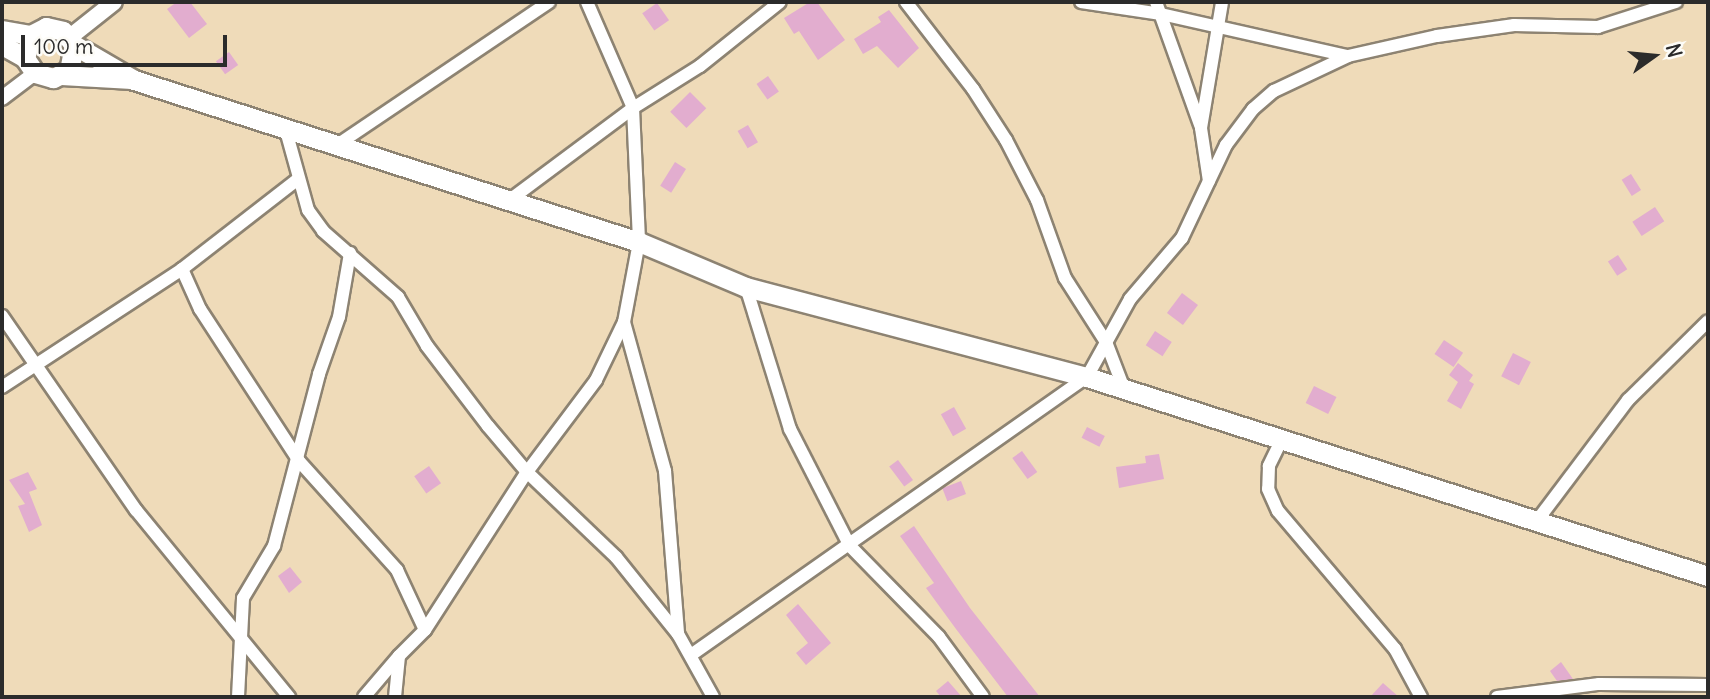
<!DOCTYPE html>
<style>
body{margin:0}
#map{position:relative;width:1710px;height:699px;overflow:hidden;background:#efdbb9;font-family:Delius,sans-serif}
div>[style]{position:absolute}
.building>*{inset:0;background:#e2adcf;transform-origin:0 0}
.roads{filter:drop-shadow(2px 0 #8d8372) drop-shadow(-2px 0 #8d8372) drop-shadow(0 2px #8d8372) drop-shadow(0 -2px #8d8372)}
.minor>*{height:12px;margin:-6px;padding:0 6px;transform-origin:6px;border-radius:6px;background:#fff}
.tertiary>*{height:14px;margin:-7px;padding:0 7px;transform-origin:7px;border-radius:7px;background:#fff}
.secondary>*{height:16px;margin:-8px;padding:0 8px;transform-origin:8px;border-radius:8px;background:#fff}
.trunk>*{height:19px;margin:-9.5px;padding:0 9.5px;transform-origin:9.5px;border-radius:9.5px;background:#fff}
span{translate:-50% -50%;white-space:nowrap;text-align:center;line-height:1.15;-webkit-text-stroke:6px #fdfcf7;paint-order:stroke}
.frame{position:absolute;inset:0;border:4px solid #2b2b2b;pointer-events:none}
.north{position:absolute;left:1619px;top:21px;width:70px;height:70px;-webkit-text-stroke:5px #fdfcf7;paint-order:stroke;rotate:75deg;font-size:19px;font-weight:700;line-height:28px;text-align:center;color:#2b2b2b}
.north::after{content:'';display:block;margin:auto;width:24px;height:32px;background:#2b2b2b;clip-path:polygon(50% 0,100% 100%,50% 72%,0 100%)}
.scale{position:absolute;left:21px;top:35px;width:206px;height:32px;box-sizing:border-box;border:4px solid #2b2b2b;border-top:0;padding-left:9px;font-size:21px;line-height:24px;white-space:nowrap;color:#2b2b2b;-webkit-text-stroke:5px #fdfcf7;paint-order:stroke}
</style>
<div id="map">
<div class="building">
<i style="clip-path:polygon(177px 2px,190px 2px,207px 24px,189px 38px,167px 9px)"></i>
<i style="clip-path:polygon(810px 2px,817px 2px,845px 40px,818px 60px,799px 31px,794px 34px,784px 18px)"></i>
<i style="left:657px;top:3px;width:21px;height:18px;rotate:55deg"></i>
<i style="clip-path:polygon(889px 10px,919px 48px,898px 68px,877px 46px,863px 54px,854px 39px,881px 22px,878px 17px)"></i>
<i style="left:229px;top:52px;width:16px;height:16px;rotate:55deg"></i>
<i style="left:768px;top:76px;width:19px;height:14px;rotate:55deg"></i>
<i style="left:690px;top:92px;width:23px;height:28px;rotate:45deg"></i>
<i style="left:748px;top:125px;width:20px;height:12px;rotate:60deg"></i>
<i style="left:675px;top:162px;width:13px;height:28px;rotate:32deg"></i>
<i style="left:1631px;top:174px;width:19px;height:11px;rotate:58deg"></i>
<i style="left:1655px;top:207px;width:17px;height:27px;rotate:57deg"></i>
<i style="left:1618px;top:255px;width:17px;height:12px;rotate:57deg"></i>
<i style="left:1182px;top:293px;width:20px;height:25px;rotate:37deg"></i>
<i style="left:1155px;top:331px;width:20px;height:17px;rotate:33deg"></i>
<i style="left:1444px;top:340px;width:23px;height:17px;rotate:34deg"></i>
<i style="left:1513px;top:353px;width:20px;height:26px;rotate:27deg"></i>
<i style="clip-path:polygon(1458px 363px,1473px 375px,1469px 381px,1474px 384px,1461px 409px,1447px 401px,1458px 382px,1449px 375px)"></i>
<i style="left:1314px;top:386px;width:25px;height:19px;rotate:26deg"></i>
<i style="left:954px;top:407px;width:25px;height:15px;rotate:61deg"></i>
<i style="left:1087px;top:427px;width:20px;height:12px;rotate:27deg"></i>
<i style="left:1022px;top:451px;width:26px;height:12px;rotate:54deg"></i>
<i style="clip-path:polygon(1159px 454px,1164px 479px,1119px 488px,1116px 467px,1146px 463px,1145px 456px)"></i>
<i style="left:898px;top:460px;width:25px;height:11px;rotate:53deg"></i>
<i style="left:429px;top:466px;width:21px;height:18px;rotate:55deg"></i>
<i style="clip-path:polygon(28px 472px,37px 489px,29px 492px,42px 525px,29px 532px,18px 506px,25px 504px,9px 480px)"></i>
<i style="left:961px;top:481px;width:14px;height:20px;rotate:69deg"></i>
<i style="clip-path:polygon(914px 526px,970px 608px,1040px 697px,1008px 697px,956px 629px,926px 588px,934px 583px,900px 536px)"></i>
<i style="clip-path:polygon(290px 567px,302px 582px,289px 593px,278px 576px)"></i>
<i style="clip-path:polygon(798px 604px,831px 643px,806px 665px,796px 653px,808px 643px,786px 615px)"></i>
<i style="clip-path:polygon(1561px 662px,1573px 679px,1557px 681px,1550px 671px)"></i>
<i style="clip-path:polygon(948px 681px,962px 697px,941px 697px,936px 691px)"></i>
<i style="clip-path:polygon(1383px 683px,1399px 697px,1370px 697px)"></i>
</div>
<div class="roads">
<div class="minor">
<i style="left:587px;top:2px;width:116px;rotate:66.5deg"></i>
<i style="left:633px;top:108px;width:134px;rotate:87.4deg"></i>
<i style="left:639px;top:242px;width:81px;rotate:100.6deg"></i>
<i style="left:624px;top:322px;width:155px;rotate:74.6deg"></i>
<i style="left:665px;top:471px;width:164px;rotate:85.4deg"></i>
<i style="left:906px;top:2px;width:110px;rotate:52.4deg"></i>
<i style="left:973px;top:89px;width:61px;rotate:57.1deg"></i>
<i style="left:1006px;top:140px;width:68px;rotate:62.7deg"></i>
<i style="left:1037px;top:200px;width:83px;rotate:70.3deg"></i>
<i style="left:1065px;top:278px;width:76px;rotate:57.4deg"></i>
<i style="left:1106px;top:342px;width:50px;rotate:69deg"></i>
<i style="left:1081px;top:2px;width:81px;rotate:8.5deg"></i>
<i style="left:1161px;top:14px;width:191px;rotate:12.7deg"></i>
<i style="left:1156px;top:2px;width:131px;rotate:70.3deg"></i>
<i style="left:285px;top:127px;width:86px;rotate:74.5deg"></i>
<i style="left:308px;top:210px;width:26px;rotate:54deg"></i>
<i style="left:323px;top:231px;width:100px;rotate:41.3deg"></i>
<i style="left:398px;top:297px;width:57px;rotate:59.4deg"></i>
<i style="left:427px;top:346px;width:101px;rotate:52.7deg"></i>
<i style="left:488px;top:426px;width:60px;rotate:49.7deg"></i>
<i style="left:527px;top:472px;width:123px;rotate:43.7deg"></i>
<i style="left:616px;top:557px;width:99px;rotate:51.2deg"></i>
<i style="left:678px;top:634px;width:72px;rotate:60.9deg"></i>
<i style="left:340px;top:143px;width:252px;rotate:-34deg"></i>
<i style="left:1209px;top:181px;width:54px;rotate:-98.6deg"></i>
<i style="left:1201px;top:128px;width:128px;rotate:-80.5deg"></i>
<i style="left:511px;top:199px;width:152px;rotate:-36.7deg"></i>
<i style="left:633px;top:108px;width:79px;rotate:-32.1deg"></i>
<i style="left:700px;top:66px;width:102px;rotate:-38.7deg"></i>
<i style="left:182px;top:269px;width:44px;rotate:65.8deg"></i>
<i style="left:200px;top:309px;width:181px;rotate:56.9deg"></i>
<i style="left:299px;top:461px;width:147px;rotate:48deg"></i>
<i style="left:397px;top:570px;width:66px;rotate:65deg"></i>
<i style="left:746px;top:287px;width:149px;rotate:72.8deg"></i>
<i style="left:790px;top:429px;width:131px;rotate:62.9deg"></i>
<i style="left:850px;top:546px;width:127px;rotate:45.6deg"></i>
<i style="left:939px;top:637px;width:74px;rotate:53.7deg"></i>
<i style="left:2px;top:316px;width:236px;rotate:55.4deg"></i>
<i style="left:136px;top:510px;width:242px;rotate:50.7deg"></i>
<i style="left:2px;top:387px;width:215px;rotate:-33.2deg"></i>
<i style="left:182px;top:269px;width:147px;rotate:-37.8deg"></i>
<i style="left:1281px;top:441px;width:28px;rotate:116deg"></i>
<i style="left:1269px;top:466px;width:23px;rotate:92deg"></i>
<i style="left:1268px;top:489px;width:24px;rotate:66deg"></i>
<i style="left:1278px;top:511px;width:181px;rotate:49.7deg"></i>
<i style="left:1395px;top:649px;width:55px;rotate:61.6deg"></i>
<i style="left:1536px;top:522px;width:153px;rotate:-53deg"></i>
<i style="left:1628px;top:400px;width:112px;rotate:-44.6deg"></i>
<i style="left:691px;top:655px;width:484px;rotate:-35.1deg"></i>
<i style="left:1087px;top:377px;width:89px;rotate:-61.1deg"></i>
<i style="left:1130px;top:299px;width:80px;rotate:-49.6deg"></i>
<i style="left:1182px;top:238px;width:103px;rotate:-64.7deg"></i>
<i style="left:1226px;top:145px;width:45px;rotate:-53.1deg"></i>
<i style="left:1253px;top:109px;width:28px;rotate:-41deg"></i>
<i style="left:1274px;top:91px;width:82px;rotate:-25.3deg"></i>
<i style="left:1348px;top:56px;width:91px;rotate:-12.7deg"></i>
<i style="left:1437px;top:36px;width:78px;rotate:-8.1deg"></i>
<i style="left:1514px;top:25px;width:84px;rotate:1.4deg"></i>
<i style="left:1598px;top:27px;width:82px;rotate:-17.8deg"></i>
<i style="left:238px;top:697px;width:99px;rotate:-87.1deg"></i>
<i style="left:243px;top:598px;width:61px;rotate:-59.2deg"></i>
<i style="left:274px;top:546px;width:178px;rotate:-75.3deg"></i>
<i style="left:319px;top:374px;width:60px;rotate:-70.7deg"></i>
<i style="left:339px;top:317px;width:65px;rotate:-80.2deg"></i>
<i style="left:364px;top:697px;width:54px;rotate:-49.5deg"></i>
<i style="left:395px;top:697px;width:41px;rotate:-84.4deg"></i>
<i style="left:399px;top:656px;width:37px;rotate:-45deg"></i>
<i style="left:425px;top:630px;width:188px;rotate:-57.2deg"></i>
<i style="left:527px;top:472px;width:115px;rotate:-53.1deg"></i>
<i style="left:596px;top:380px;width:64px;rotate:-64.2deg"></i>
<i style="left:1497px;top:697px;width:103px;rotate:-7.3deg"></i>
<i style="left:1599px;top:684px;width:109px;rotate:0.5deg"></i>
</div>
<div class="tertiary">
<i style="left:2px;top:98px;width:41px;rotate:-37.1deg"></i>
</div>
<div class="secondary">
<i style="left:70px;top:37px;width:56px;rotate:-38.5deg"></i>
</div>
<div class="trunk">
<i style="left:2px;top:30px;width:29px;rotate:10deg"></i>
<i style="left:31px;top:35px;width:17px;rotate:-28deg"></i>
<i style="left:46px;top:27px;width:17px;rotate:13deg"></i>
<i style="left:63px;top:31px;width:18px;rotate:52deg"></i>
<i style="left:74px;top:45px;width:25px;rotate:101deg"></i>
<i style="left:69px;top:70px;width:18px;rotate:153deg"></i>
<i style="left:53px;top:78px;width:19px;rotate:-164deg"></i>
<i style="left:35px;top:73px;width:18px;rotate:-124deg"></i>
<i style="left:25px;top:58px;width:24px;rotate:-75deg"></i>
<i style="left:2px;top:45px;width:26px;rotate:29deg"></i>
<i style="left:74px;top:45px;width:69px;rotate:30.3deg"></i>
<i style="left:134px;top:80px;width:530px;rotate:17.79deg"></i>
<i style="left:639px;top:242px;width:116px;rotate:22.8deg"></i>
<i style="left:746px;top:287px;width:353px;rotate:14.8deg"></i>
<i style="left:1087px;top:377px;width:652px;rotate:17.77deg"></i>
<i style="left:62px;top:75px;width:69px;rotate:3.3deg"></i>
</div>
</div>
<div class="frame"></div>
<div class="north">N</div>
<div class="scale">100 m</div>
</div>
